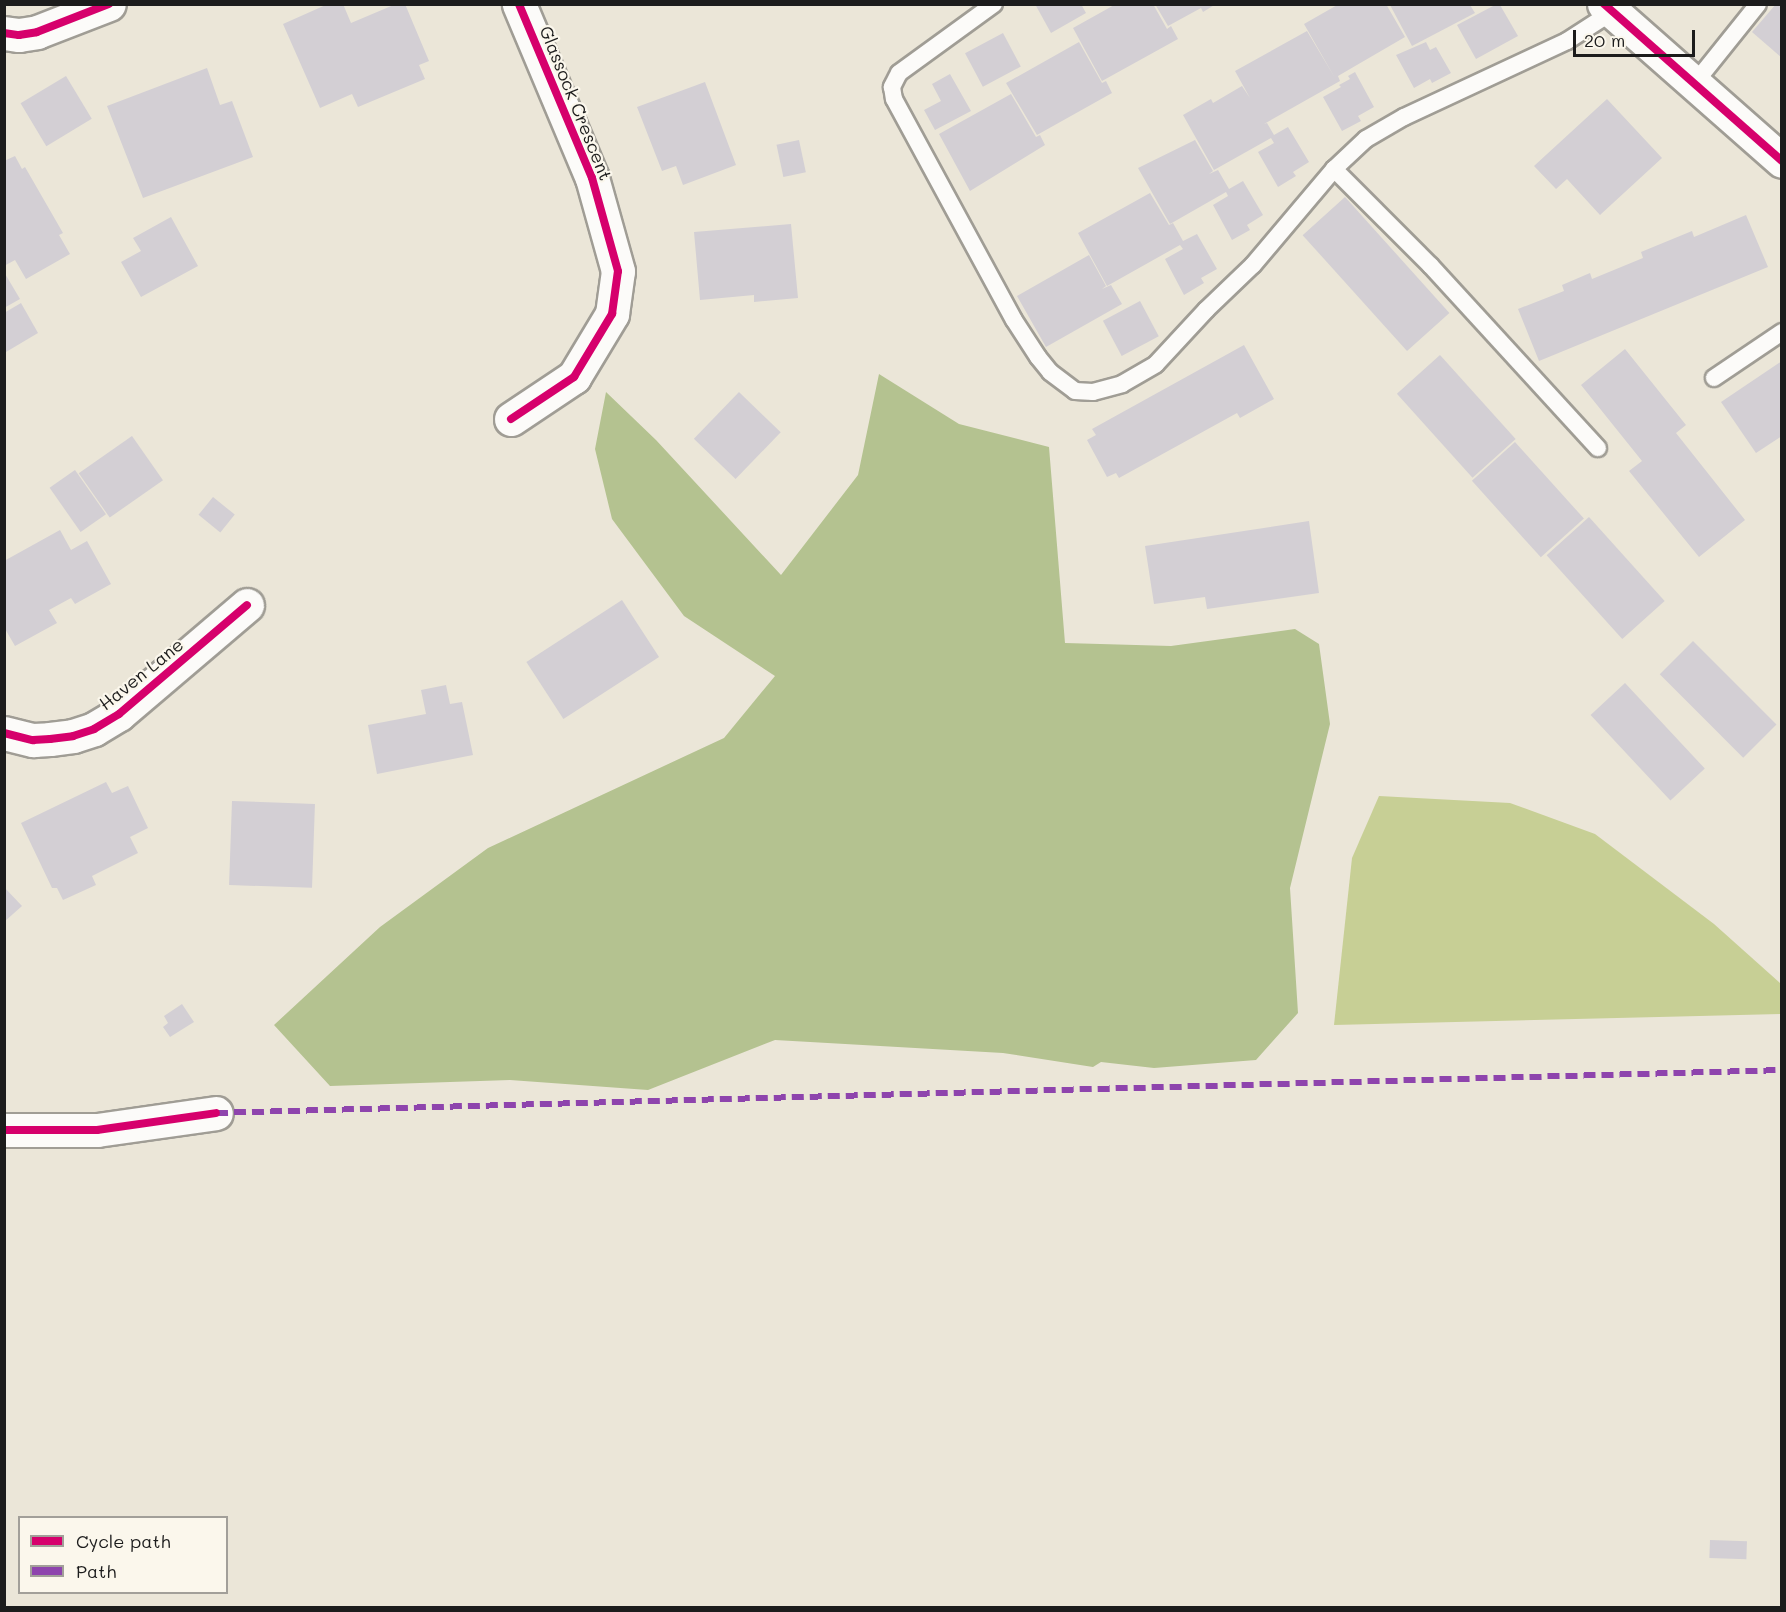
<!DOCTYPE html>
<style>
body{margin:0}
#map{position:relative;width:1786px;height:1612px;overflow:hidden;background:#ebe6d8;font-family:Mali,sans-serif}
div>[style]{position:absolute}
.green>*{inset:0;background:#c7cf95}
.forest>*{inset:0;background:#b4c290}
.building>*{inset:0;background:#d3cfd4;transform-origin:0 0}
.roads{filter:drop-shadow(2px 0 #a09d95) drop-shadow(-2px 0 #a09d95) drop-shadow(0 2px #a09d95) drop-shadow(0 -2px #a09d95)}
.service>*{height:16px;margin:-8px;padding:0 8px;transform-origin:8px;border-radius:8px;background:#fcfbf9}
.minor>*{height:33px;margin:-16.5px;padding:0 16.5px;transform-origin:16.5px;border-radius:16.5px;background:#fcfbf9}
.quiet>*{height:6px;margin-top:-3px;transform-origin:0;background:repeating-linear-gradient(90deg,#8e44ad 0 12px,transparent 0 18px)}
.cycleway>*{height:8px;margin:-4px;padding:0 4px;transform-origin:4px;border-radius:4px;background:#d6006c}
span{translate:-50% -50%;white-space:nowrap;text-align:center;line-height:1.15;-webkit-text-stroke:4.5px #fbf7ec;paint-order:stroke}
.street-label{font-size:18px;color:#1c1c1c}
.frame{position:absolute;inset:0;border:6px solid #1c1c1c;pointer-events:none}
.legend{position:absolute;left:18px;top:1516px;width:210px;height:78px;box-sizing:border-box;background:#fbf7ec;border:2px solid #a29f99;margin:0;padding:8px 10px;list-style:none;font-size:18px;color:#1c1c1c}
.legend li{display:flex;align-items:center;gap:12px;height:30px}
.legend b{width:30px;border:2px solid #a29f99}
.scale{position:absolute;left:1573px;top:30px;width:122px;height:27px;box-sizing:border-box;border:3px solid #1c1c1c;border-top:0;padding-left:8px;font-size:18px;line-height:21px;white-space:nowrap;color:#1c1c1c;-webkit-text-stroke:4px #fbf7ec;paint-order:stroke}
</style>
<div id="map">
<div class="green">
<i style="clip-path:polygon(1379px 796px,1510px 803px,1595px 834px,1714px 924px,1781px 984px,1781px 1014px,1334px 1025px,1352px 858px)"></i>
</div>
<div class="forest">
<i style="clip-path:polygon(879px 374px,959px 424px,1049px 447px,1065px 643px,1171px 646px,1295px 629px,1319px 644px,1330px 724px,1290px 888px,1298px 1013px,1256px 1060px,1154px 1068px,1101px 1062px,1093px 1067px,1003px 1053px,775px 1040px,648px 1090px,510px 1080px,330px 1086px,274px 1025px,380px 927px,488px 848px,724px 738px,775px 676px,684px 616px,612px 519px,595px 449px,606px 392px,656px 440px,781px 575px,858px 475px)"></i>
</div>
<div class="building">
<i style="clip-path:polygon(328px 4px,343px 4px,351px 23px,396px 4px,405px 4px,429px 61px,419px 65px,425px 79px,358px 107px,352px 94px,320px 108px,283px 24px)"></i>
<i style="clip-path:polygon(1035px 4px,1081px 4px,1086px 13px,1051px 33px)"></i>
<i style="clip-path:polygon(1116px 4px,1153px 4px,1167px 29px,1171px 26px,1178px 39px,1102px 81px,1073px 28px)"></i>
<i style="clip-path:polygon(1155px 4px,1216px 4px,1203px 12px,1201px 8px,1168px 26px)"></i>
<i style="clip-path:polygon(1339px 4px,1386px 4px,1405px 37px,1338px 76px,1340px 81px,1264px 124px,1267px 123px,1274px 135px,1288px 127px,1309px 162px,1293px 172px,1296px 176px,1278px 187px,1258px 152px,1274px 143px,1271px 138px,1214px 170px,1183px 115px,1211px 99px,1213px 103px,1242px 86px,1250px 98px,1235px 71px,1307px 31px,1335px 78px,1304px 24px)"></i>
<i style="clip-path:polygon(1776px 4px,1782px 4px,1782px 58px,1752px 32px)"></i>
<i style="clip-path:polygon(1390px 5px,1470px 5px,1475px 13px,1412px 46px)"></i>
<i style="clip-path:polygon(1495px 5px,1500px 5px,1518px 36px,1476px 59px,1457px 25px)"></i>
<i style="left:1003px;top:33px;width:38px;height:43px;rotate:62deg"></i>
<i style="clip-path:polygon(1079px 42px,1102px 83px,1106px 81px,1112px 93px,1037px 135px,1006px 83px)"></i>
<i style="clip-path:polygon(1426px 42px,1430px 50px,1436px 47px,1451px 73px,1432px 83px,1430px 79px,1414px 88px,1396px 55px)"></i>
<i style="clip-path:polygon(207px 68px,220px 105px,232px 101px,253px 157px,143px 198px,107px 106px)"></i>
<i style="clip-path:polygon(1355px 72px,1374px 107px,1358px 116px,1361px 121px,1342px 131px,1323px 97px,1341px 87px,1339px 85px,1350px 79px,1348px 76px)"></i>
<i style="clip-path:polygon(950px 74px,971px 111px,935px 130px,924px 110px,941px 101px,932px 84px)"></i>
<i style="left:66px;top:76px;width:50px;height:53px;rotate:59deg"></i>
<i style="clip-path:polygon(705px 82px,736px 165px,683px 185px,676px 166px,662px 171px,637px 107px)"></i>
<i style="clip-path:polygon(1011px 94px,1036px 137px,1040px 135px,1045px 145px,970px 191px,939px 134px)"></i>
<i style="clip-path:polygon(1607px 99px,1662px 158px,1600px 215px,1567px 179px,1556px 189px,1534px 166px)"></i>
<i style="left:799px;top:140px;width:33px;height:23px;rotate:78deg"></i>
<i style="clip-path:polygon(1195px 140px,1213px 171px,1209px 174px,1218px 170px,1229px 189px,1243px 181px,1263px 215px,1247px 225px,1250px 230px,1232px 240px,1213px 205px,1228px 196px,1226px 192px,1170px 224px,1138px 168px)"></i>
<i style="clip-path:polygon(15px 156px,22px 169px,25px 167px,63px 233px,59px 235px,70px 254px,26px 279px,15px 260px,4px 266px,4px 161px)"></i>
<i style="clip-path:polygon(1150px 193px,1169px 225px,1173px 223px,1183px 241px,1197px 234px,1217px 269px,1201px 278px,1204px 283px,1184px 295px,1165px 259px,1183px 249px,1180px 245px,1107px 286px,1078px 233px)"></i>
<i style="left:1345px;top:197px;width:156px;height:57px;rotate:48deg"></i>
<i style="clip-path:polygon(1746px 215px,1768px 267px,1539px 361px,1518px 309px,1564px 291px,1562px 285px,1590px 273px,1592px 279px,1643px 258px,1641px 252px,1692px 231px,1694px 237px)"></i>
<i style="clip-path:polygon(171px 217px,198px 266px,141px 297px,121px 262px,141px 251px,133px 238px)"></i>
<i style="clip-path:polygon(791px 224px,798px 298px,754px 302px,754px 295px,700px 300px,694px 232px)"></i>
<i style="clip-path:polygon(1089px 255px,1106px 286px,1102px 289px,1111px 285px,1122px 304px,1046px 347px,1017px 296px)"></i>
<i style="clip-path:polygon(4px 272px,20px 299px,4px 308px)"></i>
<i style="left:1140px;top:301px;width:40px;height:42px;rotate:62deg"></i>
<i style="clip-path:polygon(21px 303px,38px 333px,6px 352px,4px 313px)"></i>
<i style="clip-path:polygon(1244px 345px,1274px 399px,1240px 418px,1237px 413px,1119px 478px,1116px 473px,1107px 477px,1087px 440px,1096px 435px,1092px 429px)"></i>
<i style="clip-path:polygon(1625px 349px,1686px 425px,1676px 433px,1745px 520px,1699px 557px,1629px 471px,1642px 461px,1581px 385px)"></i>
<i style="left:1440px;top:355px;width:113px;height:58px;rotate:48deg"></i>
<i style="clip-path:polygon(1782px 361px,1782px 436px,1756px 453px,1721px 402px)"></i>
<i style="left:739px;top:392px;width:58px;height:65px;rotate:44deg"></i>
<i style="left:132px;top:436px;width:54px;height:65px;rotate:55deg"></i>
<i style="left:1515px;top:442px;width:103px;height:58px;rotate:48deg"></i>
<i style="left:75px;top:470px;width:54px;height:31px;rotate:55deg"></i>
<i style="left:213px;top:497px;width:28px;height:23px;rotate:39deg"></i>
<i style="left:1589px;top:517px;width:113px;height:57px;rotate:48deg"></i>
<i style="clip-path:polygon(1309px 521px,1319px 593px,1207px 609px,1205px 597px,1154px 604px,1145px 546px)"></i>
<i style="clip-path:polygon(60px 530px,71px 550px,87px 541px,111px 584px,75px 604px,71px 598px,49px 610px,57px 623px,15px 646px,4px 627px,4px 561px)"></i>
<i style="left:622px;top:600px;width:68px;height:114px;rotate:57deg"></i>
<i style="left:1693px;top:641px;width:118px;height:47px;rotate:45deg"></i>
<i style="left:1625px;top:683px;width:117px;height:47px;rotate:47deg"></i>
<i style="clip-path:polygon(446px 685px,450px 704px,462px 702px,473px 755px,377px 774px,368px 725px,426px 714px,421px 690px)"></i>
<i style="clip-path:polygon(106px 782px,112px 793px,128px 786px,148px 828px,130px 837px,138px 853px,92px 876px,96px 885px,63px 900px,57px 888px,52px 888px,21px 823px)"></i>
<i style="left:232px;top:801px;width:83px;height:84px;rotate:2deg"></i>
<i style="clip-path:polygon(4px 887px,22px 906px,4px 922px)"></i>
<i style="clip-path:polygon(182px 1004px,194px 1022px,170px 1037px,163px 1027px,168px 1023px,164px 1016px)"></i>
<i style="left:1710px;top:1540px;width:37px;height:18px;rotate:2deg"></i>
</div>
<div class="roads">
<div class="service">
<i style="left:994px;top:4px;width:117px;rotate:144deg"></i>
<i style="left:899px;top:73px;width:16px;rotate:117deg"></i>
<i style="left:892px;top:87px;width:12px;rotate:81deg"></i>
<i style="left:894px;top:99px;width:251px;rotate:61.5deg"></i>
<i style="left:1014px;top:320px;width:44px;rotate:57deg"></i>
<i style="left:1038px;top:357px;width:19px;rotate:51deg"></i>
<i style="left:1050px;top:372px;width:31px;rotate:37deg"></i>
<i style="left:1075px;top:391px;width:18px;rotate:3deg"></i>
<i style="left:1093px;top:392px;width:30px;rotate:-15deg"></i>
<i style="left:1122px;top:384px;width:39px;rotate:-30deg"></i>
<i style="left:1156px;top:364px;width:74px;rotate:-47.2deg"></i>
<i style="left:1206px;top:310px;width:65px;rotate:-43.8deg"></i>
<i style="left:1253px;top:265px;width:126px;rotate:-49.8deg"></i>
<i style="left:1334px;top:169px;width:44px;rotate:-43.2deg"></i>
<i style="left:1366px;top:139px;width:44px;rotate:-30.1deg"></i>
<i style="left:1404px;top:117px;width:180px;rotate:-25deg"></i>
<i style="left:1567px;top:41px;width:54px;rotate:-32.8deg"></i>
<i style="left:1694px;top:84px;width:102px;rotate:-51.3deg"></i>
<i style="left:1334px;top:169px;width:137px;rotate:45deg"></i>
<i style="left:1431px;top:266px;width:247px;rotate:47.5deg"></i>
<i style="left:1714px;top:378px;width:82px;rotate:-34.1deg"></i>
</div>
<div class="minor">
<i style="left:1604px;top:4px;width:237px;rotate:41.4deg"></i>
<i style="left:4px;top:33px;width:15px;rotate:8deg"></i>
<i style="left:19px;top:35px;width:18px;rotate:-9deg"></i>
<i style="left:37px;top:32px;width:77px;rotate:-21.3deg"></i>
<i style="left:511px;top:419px;width:76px;rotate:-33.7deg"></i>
<i style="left:574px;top:377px;width:74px;rotate:-58.9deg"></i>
<i style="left:612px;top:314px;width:43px;rotate:-82.1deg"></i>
<i style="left:618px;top:271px;width:97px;rotate:-105.6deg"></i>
<i style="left:592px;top:178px;width:189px;rotate:-112.8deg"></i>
<i style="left:4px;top:733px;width:30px;rotate:14deg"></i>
<i style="left:33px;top:740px;width:17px;rotate:-3deg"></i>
<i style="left:50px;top:739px;width:23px;rotate:-7deg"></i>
<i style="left:73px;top:736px;width:22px;rotate:-18deg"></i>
<i style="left:94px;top:729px;width:29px;rotate:-31deg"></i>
<i style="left:119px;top:714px;width:168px;rotate:-40.4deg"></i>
<i style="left:4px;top:1130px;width:93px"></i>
<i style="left:97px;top:1130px;width:120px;rotate:-8.1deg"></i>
</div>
</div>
<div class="quiet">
<i style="left:216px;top:1113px;width:1567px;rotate:-1.57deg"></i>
</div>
<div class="cycleway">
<i style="left:1604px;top:4px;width:237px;rotate:41.4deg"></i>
<i style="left:4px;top:33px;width:15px;rotate:8deg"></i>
<i style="left:19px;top:35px;width:18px;rotate:-9deg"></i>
<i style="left:37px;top:32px;width:77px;rotate:-21.3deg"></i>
<i style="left:511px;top:419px;width:76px;rotate:-33.7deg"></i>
<i style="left:574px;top:377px;width:74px;rotate:-58.9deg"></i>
<i style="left:612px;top:314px;width:43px;rotate:-82.1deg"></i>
<i style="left:618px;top:271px;width:97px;rotate:-105.6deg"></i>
<i style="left:592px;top:178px;width:189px;rotate:-112.8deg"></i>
<i style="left:4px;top:733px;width:30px;rotate:14deg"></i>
<i style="left:33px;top:740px;width:17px;rotate:-3deg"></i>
<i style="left:50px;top:739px;width:23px;rotate:-7deg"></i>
<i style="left:73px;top:736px;width:22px;rotate:-18deg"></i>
<i style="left:94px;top:729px;width:29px;rotate:-31deg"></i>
<i style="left:119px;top:714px;width:168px;rotate:-40.4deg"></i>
<i style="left:4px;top:1130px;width:93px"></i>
<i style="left:97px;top:1130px;width:120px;rotate:-8.1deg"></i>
</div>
<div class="street-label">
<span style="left:576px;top:103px;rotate:68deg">Glassock Crescent</span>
<span style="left:141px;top:674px;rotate:-39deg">Haven Lane</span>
</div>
<div class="frame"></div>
<ul class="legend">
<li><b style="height:8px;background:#d6006c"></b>Cycle path</li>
<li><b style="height:8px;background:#8e44ad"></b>Path</li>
</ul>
<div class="scale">20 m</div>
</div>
